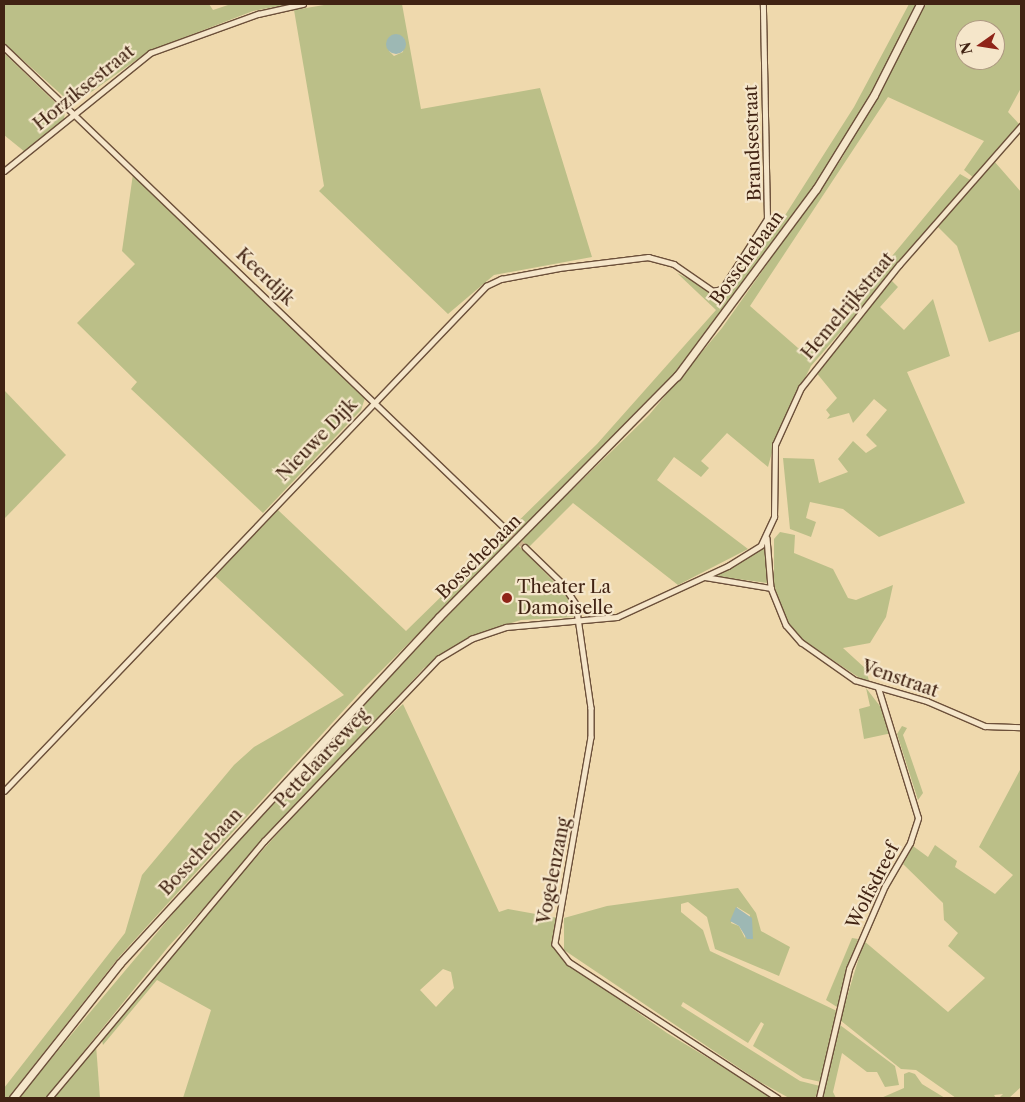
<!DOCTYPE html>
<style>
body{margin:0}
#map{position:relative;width:1025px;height:1102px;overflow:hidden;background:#efd9ad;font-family:"Libre Caslon Text",serif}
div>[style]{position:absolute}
.green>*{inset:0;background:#bbbf88}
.water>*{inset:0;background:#9db8b4}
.round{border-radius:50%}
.street-tunnel>*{height:4.5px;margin-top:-2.25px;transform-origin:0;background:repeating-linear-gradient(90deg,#ccb58e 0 4.5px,transparent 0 6.5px)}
.roads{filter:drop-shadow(1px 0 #6c503a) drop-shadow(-1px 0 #6c503a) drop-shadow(0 1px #6c503a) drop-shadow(0 -1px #6c503a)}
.street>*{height:4.5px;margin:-2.25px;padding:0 2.25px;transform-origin:2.25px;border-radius:2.25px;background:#f5e6ca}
.secondary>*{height:7px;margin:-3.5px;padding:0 3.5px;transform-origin:3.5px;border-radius:3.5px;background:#f5e6ca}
.dots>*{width:14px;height:14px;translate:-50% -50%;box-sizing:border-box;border:2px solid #f5e6ca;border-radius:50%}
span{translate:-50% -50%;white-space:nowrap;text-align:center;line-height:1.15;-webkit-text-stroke:4.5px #f5e6ca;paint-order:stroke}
.street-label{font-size:18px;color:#412313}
.poi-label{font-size:18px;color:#412313}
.left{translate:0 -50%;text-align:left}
.frame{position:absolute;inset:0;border:5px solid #412313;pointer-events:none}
.north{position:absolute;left:955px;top:20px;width:50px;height:50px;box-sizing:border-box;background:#f5e6ca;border:1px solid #ad9881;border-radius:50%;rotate:257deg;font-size:14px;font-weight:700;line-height:20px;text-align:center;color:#412313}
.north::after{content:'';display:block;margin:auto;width:18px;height:22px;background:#8f2418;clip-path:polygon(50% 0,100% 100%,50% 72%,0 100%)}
</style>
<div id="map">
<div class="green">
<i style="clip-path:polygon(4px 4px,209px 4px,213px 10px,231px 4px,291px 4px,253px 11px,149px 51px,73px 105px,4px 43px)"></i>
<i style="clip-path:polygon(evenodd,330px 4px,402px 4px,421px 109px,540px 88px,592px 257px,494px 275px,448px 314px,319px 191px,324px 186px,294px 10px,330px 4px,390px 36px,404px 38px,403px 52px,394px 56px,389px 51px,390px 36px)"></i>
<i style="clip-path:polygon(909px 4px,919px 4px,881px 78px,815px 187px,710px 333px,661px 390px,364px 688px,119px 957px,8px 1098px,4px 1098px,4px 1088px,125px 933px,142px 875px,234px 765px,254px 747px,344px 695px,215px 576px,278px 510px,406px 631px,597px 444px,716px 310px,677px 273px,718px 294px,760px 243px,774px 218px,775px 231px,854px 107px)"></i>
<i style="clip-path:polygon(evenodd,926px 4px,1021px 4px,1021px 88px,1008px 112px,1020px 125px,974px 178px,964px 170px,984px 141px,888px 97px,750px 306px,798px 348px,820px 343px,960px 174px,972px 181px,811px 366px,777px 434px,768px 467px,727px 433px,701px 461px,709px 468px,701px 477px,674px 457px,657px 480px,748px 549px,678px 585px,573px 503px,529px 547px,523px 542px,519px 546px,567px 595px,574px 617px,521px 620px,485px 631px,424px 668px,168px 947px,46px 1098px,18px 1098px,219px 859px,508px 552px,649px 415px,722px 328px,842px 158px,926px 4px,965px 30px,995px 30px,995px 60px,965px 60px,965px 30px)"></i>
<i style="clip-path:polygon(4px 53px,65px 112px,64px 119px,25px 152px,4px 135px)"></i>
<i style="clip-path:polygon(994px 161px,1021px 192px,1021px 331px,989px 342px,957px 246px,938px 227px)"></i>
<i style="clip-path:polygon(133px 174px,365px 398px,361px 410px,263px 513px,131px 389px,137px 382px,77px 323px,135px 264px,122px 251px)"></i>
<i style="clip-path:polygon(892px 281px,898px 287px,880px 307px,904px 330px,933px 299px,950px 356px,907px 372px,965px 503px,879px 537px,843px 509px,810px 502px,806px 518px,816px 522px,811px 537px,790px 529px,783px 458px,814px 459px,819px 483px,848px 472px,838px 459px,853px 441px,866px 453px,877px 446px,866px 435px,887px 410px,874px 399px,853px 423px,849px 413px,827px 419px,830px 415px,826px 410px,837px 398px,815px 371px)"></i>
<i style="clip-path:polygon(4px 390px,66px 455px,4px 519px)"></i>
<i style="clip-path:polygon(780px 532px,795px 535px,794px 553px,833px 569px,848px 598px,856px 600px,893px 585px,886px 617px,870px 643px,843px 648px,866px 669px,870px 685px,797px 636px,787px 624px,774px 585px,774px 539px)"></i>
<i style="clip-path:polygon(765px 545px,767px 583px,714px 576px,738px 564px)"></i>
<i style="clip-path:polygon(866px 688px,883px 710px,892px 733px,864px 739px,859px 709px,870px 706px)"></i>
<i style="clip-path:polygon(evenodd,403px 704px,499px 912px,508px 909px,558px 918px,556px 943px,562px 959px,667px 1033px,774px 1098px,183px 1098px,211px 1010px,157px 980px,103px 1045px,101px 1036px,189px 932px,352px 751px,403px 704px,443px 969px,451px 972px,454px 988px,436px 1007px,420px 990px,443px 969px)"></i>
<i style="clip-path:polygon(902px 726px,907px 728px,903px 735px,923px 793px,918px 800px,897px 734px)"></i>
<i style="clip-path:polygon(1021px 768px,1021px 1087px,1009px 1098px,999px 1098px,1003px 1094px,994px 1095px,996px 1098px,956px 1098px,916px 1070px,901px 1069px,840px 1020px,864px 941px,948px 1012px,985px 978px,948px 946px,958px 933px,944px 920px,943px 903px,903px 864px,913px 846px,928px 857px,935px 845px,957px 861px,955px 867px,995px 894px,1013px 875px,979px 847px)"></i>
<i style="clip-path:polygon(evenodd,738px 888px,756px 913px,761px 931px,790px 947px,779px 976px,715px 949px,707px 917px,688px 902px,681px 904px,681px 912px,703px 930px,710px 951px,837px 1011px,821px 1082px,803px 1078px,753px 1046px,764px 1024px,761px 1022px,748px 1043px,683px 1002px,681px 1006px,800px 1081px,820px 1086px,815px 1098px,789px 1098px,760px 1082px,564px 950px,564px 918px,607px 906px,738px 888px,737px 907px,750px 915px,745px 938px,739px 926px,731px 923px,737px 907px)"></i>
<i style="clip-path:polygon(852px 938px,858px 939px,837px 1007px,826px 1000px)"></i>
<i style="clip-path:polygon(840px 1025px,895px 1066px,899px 1085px,885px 1087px,877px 1072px,867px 1072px,842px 1053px,833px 1092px,836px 1098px,823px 1098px)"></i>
<i style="clip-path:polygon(96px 1045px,100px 1098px,54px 1098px,94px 1046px)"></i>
<i style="clip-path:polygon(909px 1072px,915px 1074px,922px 1084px,945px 1098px,881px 1098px,904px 1088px,904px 1074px)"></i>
</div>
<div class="water">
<i class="round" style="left:386px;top:34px;width:20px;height:20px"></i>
<i style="clip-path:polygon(736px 907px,752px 918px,753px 939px,747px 939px,739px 926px,730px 921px)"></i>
</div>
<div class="street-tunnel">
<i style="left:506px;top:529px;width:26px;rotate:43deg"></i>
</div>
<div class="roads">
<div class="street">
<i style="left:4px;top:47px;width:696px;rotate:43.84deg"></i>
<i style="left:4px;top:171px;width:188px;rotate:-38.9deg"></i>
<i style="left:150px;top:53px;width:115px;rotate:-19.9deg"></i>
<i style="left:258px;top:14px;width:46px;rotate:-12.5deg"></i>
<i style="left:767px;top:538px;width:50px;rotate:85.4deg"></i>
<i style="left:771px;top:588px;width:40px;rotate:68deg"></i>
<i style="left:786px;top:625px;width:23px;rotate:49deg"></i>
<i style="left:801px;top:642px;width:66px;rotate:35.1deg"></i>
<i style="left:855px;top:680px;width:75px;rotate:16.3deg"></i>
<i style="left:927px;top:701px;width:63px;rotate:23.3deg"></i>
<i style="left:985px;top:726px;width:36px;rotate:2deg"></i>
<i style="left:525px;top:547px;width:52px;rotate:44.2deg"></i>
<i style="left:562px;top:583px;width:25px;rotate:56deg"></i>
<i style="left:576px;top:604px;width:105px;rotate:81.8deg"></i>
<i style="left:591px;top:708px;width:29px;rotate:90deg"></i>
<i style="left:591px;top:737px;width:210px;rotate:99.9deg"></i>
<i style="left:555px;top:944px;width:23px;rotate:52deg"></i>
<i style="left:569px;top:962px;width:249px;rotate:33.1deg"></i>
<i style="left:705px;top:577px;width:67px;rotate:9.5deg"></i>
<i style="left:4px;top:791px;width:698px;rotate:-46.33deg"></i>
<i style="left:486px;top:286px;width:17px;rotate:-25deg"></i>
<i style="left:501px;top:279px;width:59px;rotate:-10.7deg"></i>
<i style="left:559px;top:268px;width:90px;rotate:-7deg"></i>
<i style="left:648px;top:257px;width:27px;rotate:15deg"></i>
<i style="left:674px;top:264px;width:47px;rotate:34.7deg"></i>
<i style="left:713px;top:291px;width:9px;rotate:-13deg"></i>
<i style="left:722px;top:289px;width:83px;rotate:-57.3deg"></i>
<i style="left:767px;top:219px;width:215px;rotate:-91.1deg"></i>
<i style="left:49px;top:1098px;width:335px;rotate:-50.1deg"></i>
<i style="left:264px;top:841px;width:252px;rotate:-46.3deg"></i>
<i style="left:438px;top:659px;width:39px;rotate:-31deg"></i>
<i style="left:471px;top:639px;width:37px;rotate:-19deg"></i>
<i style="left:506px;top:627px;width:111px;rotate:-5.1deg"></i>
<i style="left:617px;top:617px;width:122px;rotate:-24.7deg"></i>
<i style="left:728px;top:566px;width:39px;rotate:-32deg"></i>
<i style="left:761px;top:545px;width:31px;rotate:-65deg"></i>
<i style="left:774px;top:517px;width:72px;rotate:-89.2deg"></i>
<i style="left:775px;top:445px;width:63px;rotate:-65.5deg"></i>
<i style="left:801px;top:388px;width:157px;rotate:-51.5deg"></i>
<i style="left:899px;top:265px;width:185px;rotate:-48.7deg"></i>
<i style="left:819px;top:1098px;width:132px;rotate:-76.9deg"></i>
<i style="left:849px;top:969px;width:90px;rotate:-66.6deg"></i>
<i style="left:885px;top:886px;width:50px;rotate:-59.8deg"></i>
<i style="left:910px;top:843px;width:26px;rotate:-72deg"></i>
<i style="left:918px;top:818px;width:136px;rotate:-107.1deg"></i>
</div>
<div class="secondary">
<i style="left:13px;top:1098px;width:172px;rotate:-51.6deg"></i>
<i style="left:120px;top:963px;width:316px;rotate:-47.4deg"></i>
<i style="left:334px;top:730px;width:154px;rotate:-47.1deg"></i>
<i style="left:439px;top:617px;width:339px;rotate:-45.4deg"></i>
<i style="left:677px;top:376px;width:233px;rotate:-53.4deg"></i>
<i style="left:816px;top:189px;width:110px;rotate:-58.3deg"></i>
<i style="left:874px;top:95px;width:102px;rotate:-63.2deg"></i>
</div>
</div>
<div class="dots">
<i style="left:507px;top:598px;background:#8f2418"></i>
</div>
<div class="street-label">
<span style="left:84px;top:88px;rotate:-39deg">Horziksestraat</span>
<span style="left:753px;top:143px;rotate:-92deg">Brandsestraat</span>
<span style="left:747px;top:258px;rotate:-54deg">Bosschebaan</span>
<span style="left:265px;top:277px;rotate:44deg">Keerdijk</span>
<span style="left:848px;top:306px;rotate:-50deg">Hemelrijkstraat</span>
<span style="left:317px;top:440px;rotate:-46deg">Nieuwe Dijk</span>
<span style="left:479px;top:557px;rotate:-45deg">Bosschebaan</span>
<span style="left:900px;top:679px;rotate:19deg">Venstraat</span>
<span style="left:322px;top:758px;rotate:-47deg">Pettelaarseweg</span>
<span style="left:201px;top:852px;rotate:-47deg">Bosschebaan</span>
<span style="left:554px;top:871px;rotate:-79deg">Vogelenzang</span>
<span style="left:873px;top:886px;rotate:-63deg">Wolfsdreef</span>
</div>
<div class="poi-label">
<span class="left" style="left:517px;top:598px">Theater La<br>Damoiselle</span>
</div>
<div class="frame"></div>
<div class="north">N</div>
</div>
